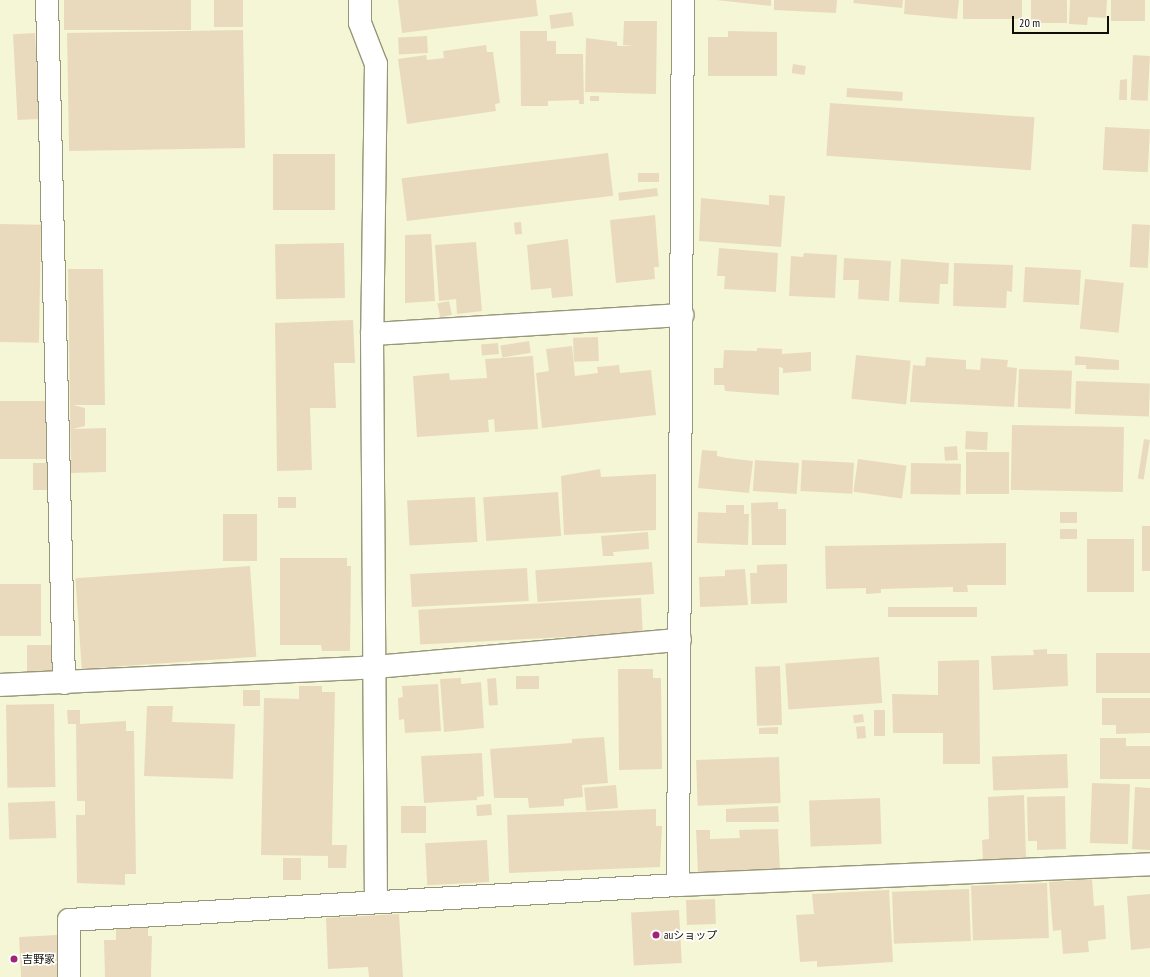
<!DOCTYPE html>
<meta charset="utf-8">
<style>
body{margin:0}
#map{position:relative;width:1150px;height:977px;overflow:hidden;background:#f5f6d5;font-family:"PT Sans Narrow","Noto Sans JP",sans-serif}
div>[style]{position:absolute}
.building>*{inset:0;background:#eadabd;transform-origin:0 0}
.roads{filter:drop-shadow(1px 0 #979779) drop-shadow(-1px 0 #979779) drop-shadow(0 1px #979779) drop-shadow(0 -1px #979779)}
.minor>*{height:22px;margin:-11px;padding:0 11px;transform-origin:11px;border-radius:11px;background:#fff}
.dots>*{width:11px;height:11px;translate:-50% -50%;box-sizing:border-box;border:2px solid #fff;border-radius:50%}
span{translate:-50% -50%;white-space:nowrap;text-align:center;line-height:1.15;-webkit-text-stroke:3.5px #fff;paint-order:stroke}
.poi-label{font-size:11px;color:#0e0e04}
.left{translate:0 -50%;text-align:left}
.scale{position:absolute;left:1012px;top:16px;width:97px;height:18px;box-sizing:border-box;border:2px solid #0e0e04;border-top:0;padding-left:5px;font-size:12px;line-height:14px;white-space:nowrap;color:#0e0e04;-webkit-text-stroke:3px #fff;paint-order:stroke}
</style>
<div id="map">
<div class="building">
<i style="left:64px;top:0;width:127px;height:30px"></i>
<i style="left:214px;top:0;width:29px;height:27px"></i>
<i style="clip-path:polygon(398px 0,536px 0,538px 16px,402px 33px)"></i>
<i style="clip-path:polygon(716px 0,771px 0,771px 6px)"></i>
<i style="clip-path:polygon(774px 0,837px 0,836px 13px,774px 10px)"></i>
<i style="clip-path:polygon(854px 0,903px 0,902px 8px,853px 3px)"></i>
<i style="clip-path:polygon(905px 0,959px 0,957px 19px,904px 14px)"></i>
<i style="left:963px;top:0;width:59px;height:19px"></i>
<i style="left:1031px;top:0;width:36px;height:23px"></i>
<i style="clip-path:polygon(1070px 0,1107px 0,1106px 18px,1088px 17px,1087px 25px,1069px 24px)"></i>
<i style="left:1111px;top:0;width:34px;height:21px"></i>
<i style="left:572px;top:12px;width:14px;height:23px;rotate:82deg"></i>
<i style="clip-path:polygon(624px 21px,657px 21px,656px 94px,585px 92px,586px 38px,617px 42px,617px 46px,634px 46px,623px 45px)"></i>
<i style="left:243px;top:30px;width:118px;height:176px;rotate:89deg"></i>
<i style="clip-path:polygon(520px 31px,547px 31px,547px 41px,556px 41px,556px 54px,583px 54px,584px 104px,579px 104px,579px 100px,548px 101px,548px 106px,521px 106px)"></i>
<i style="clip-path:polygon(728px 31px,777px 32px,777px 76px,708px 76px,708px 37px,728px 37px)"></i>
<i style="left:35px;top:33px;width:86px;height:22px;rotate:87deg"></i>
<i style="left:427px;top:36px;width:17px;height:29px;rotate:87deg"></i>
<i style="clip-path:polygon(486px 45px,487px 52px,493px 52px,500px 103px,495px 104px,496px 111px,407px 124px,398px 59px,426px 55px,427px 60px,444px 58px,443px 51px)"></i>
<i style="left:1133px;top:55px;width:17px;height:45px;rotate:3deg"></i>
<i style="left:793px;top:64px;width:13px;height:9px;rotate:9deg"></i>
<i style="clip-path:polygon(1127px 79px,1127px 100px,1119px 100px,1120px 80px)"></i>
<i style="left:847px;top:88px;width:56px;height:9px;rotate:4deg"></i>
<i style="left:599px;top:96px;width:5px;height:9px;rotate:90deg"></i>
<i style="left:830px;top:103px;width:205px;height:53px;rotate:4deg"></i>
<i style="left:1105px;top:127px;width:45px;height:43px;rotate:3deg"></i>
<i style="left:608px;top:153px;width:43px;height:208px;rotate:83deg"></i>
<i style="left:335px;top:154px;width:56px;height:62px;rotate:90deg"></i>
<i style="left:659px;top:173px;width:9px;height:21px;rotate:90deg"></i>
<i style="left:657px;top:188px;width:8px;height:39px;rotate:83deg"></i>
<i style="clip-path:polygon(769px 195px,785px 196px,781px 247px,699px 241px,701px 198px,769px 205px)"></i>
<i style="clip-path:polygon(655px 215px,659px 267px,654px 267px,655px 279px,616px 283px,610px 220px)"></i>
<i style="left:521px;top:222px;width:12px;height:7px;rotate:85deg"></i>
<i style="left:0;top:224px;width:41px;height:118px;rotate:1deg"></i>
<i style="left:1132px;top:224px;width:18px;height:43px;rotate:3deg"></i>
<i style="clip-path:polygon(431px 234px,435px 301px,405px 303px,405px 235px)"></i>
<i style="clip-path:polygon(568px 239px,573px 296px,552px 298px,551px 288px,531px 290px,527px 245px)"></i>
<i style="clip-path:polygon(476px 242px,482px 311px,457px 314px,456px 299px,439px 301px,435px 245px)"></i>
<i style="left:344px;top:243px;width:55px;height:69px;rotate:89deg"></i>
<i style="clip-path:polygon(719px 248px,778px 253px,776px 292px,724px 289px,725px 276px,717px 276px)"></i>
<i style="clip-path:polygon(804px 253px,837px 255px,835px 298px,789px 296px,791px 256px,803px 257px)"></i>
<i style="clip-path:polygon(844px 258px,891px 261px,889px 301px,858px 299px,859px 280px,843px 280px)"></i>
<i style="clip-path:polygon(901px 259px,949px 263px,948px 284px,940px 284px,939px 304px,899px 302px)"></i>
<i style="clip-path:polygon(954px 263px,1013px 265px,1012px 292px,1007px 291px,1006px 308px,953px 306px)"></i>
<i style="left:1025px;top:267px;width:56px;height:35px;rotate:3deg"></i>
<i style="clip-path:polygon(68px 269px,103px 269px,105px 405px,73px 405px,85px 408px,85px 426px,73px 429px,106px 428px,106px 472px,71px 473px)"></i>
<i style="left:1085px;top:279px;width:39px;height:50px;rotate:6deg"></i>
<i style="left:449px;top:301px;width:14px;height:12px;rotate:78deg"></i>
<i style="clip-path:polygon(353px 320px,355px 363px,334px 363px,336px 408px,310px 408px,312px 470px,277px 471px,275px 323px)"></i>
<i style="left:598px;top:337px;width:24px;height:25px;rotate:88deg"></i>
<i style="left:529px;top:341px;width:12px;height:29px;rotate:81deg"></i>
<i style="left:498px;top:343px;width:11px;height:17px;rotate:85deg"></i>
<i style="clip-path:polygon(572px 346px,575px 376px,598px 373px,597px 367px,619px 365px,620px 373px,651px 370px,656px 415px,542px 428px,536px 373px,549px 371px,546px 349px)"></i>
<i style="clip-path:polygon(757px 348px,782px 349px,782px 354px,811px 352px,811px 371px,783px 373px,783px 368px,779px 367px,779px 395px,725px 391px,724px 385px,714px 385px,714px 368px,723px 368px,724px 350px,757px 351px)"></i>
<i style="left:856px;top:355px;width:55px;height:44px;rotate:6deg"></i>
<i style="clip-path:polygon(533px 356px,538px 429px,495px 432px,494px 419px,488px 420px,489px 432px,417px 437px,413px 376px,449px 373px,450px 380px,487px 378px,485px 359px)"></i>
<i style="clip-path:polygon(1075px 356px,1119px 360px,1119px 370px,1086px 369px,1086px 365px,1075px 365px)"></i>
<i style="clip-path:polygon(926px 357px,966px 360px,966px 369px,980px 370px,981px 358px,1008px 360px,1007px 367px,1017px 368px,1014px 407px,910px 402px,913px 365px,925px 366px)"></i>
<i style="left:1019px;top:369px;width:53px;height:38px;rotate:2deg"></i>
<i style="left:1076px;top:381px;width:74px;height:33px;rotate:2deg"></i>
<i style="left:0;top:401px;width:49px;height:58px"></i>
<i style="left:1012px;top:425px;width:112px;height:65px;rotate:1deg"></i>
<i style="left:966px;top:431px;width:22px;height:18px;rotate:3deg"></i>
<i style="left:1144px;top:439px;width:6px;height:40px;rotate:9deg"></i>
<i style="left:957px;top:446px;width:14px;height:13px;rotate:86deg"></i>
<i style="clip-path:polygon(702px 450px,717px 451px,717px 456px,727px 458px,753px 461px,749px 493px,698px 488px)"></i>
<i style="left:966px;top:452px;width:43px;height:42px"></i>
<i style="left:858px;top:459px;width:49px;height:33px;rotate:8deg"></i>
<i style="left:755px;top:460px;width:44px;height:31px;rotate:4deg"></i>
<i style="left:802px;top:460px;width:52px;height:31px;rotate:3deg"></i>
<i style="left:33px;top:463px;width:17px;height:27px"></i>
<i style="left:911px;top:463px;width:50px;height:31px;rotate:1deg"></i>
<i style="clip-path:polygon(600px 469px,601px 477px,656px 474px,656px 530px,564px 535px,561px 476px)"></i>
<i style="left:558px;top:492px;width:44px;height:75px;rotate:86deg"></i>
<i style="left:278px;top:497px;width:18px;height:11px"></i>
<i style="left:475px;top:497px;width:45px;height:68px;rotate:87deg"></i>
<i style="clip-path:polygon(778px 502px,778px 509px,786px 509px,786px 545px,752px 545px,751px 503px)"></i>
<i style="clip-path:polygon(726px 505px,744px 505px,744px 514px,749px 514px,748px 545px,697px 543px,698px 512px,726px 513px)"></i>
<i style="left:1060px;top:512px;width:17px;height:11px"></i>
<i style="left:257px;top:514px;width:47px;height:34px;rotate:90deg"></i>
<i style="left:1142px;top:526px;width:8px;height:45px"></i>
<i style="left:1060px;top:529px;width:17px;height:10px"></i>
<i style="clip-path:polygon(648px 532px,649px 549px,613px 552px,614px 556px,603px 556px,601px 536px)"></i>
<i style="left:1087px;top:539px;width:47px;height:53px"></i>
<i style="clip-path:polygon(1006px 543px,1006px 585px,967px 585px,968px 592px,953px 592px,953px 587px,881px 589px,881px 593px,866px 594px,866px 588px,826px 589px,825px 546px)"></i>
<i style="clip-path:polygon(280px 558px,347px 558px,347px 566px,351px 566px,350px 651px,322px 651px,321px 645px,280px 645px)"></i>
<i style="left:652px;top:562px;width:32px;height:117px;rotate:86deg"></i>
<i style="clip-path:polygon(787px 564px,787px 603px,751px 604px,750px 573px,757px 573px,757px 565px)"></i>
<i style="left:250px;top:566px;width:91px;height:175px;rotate:86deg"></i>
<i style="left:527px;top:568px;width:33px;height:117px;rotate:87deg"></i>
<i style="clip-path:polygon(745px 569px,748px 605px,700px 607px,699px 577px,725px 576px,725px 570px)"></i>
<i style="left:0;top:584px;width:41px;height:52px"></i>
<i style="left:641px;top:598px;width:35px;height:223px;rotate:87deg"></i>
<i style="left:977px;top:607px;width:10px;height:89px;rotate:90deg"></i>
<i style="left:27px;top:645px;width:28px;height:28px"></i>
<i style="clip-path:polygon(1047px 649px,1047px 654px,1067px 654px,1068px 686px,993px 690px,991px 656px,1034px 655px,1033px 650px)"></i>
<i style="left:1150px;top:653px;width:40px;height:54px;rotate:90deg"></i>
<i style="left:879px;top:657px;width:46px;height:94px;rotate:86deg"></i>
<i style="clip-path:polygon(979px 660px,980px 764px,943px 764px,943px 733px,893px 733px,892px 694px,938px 695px,938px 661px)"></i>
<i style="left:780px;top:666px;width:59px;height:25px;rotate:88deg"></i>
<i style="clip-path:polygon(618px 669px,653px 669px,653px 678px,661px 678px,662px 769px,619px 770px)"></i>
<i style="left:539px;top:676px;width:13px;height:23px;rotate:90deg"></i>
<i style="clip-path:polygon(461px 678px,461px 684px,481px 682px,484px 728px,444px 732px,440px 679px)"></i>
<i style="left:496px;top:678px;width:27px;height:9px;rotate:86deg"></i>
<i style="clip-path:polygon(438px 684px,441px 731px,405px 733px,404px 719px,399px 720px,398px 698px,403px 697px,402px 686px)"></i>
<i style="clip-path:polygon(299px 686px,322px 686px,322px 692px,335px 692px,332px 845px,347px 845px,346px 868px,328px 868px,328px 856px,261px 855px,264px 698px,299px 699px)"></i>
<i style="left:243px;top:690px;width:17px;height:16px"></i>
<i style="clip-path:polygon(1102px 698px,1150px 698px,1150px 733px,1116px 734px,1116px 725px,1102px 725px)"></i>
<i style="left:54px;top:704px;width:83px;height:48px;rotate:89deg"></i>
<i style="clip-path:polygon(147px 706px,173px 706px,172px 722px,235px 724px,233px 779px,144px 776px)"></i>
<i style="clip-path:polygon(67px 710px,80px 710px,80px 724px,126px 721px,126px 731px,134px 731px,136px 874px,125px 874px,125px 885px,77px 883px,76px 815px,85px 815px,85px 801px,77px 801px,76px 724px,68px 724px)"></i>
<i style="left:874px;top:710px;width:11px;height:26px"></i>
<i style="left:863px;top:714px;width:8px;height:10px;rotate:83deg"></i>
<i style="left:865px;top:726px;width:12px;height:9px;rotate:85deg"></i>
<i style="clip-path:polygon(778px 727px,778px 734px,759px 734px,759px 728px)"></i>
<i style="clip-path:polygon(604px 737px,608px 783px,582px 785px,583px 797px,564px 799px,564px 806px,529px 808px,528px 798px,494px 798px,490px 749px,572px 743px,572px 739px)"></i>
<i style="clip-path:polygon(1100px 738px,1126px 738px,1126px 746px,1150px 746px,1150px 779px,1100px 779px)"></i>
<i style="clip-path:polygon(482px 753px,484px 796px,477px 797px,477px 800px,424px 803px,421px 756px)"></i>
<i style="left:1067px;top:754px;width:34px;height:75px;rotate:88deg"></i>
<i style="left:779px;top:757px;width:46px;height:83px;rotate:88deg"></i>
<i style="left:1092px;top:783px;width:38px;height:60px;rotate:2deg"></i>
<i style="left:616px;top:785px;width:23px;height:32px;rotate:85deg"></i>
<i style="clip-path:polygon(1135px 787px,1150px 788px,1150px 850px,1132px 849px)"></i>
<i style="clip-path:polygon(1024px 795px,1026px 857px,983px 862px,982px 840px,989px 839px,988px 797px)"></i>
<i style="clip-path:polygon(1065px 796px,1066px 849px,1037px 850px,1037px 841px,1028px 841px,1027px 797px)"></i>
<i style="left:880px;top:798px;width:46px;height:71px;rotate:88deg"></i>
<i style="left:55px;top:801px;width:37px;height:47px;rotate:88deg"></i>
<i style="left:491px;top:804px;width:11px;height:15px;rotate:85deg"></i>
<i style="left:401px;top:806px;width:25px;height:27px"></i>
<i style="clip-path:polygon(778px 806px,779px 822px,726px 822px,726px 809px)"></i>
<i style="clip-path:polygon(656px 809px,656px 826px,662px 826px,660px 867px,509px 873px,507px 815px)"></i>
<i style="clip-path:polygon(778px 829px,780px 871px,698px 873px,696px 830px,710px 830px,710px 839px,740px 838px,739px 830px)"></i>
<i style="left:487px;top:840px;width:42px;height:62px;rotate:87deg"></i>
<i style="left:283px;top:858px;width:18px;height:22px"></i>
<i style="clip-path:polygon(1092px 879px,1094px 906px,1104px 905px,1106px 939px,1088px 941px,1089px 952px,1063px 954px,1061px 930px,1053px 931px,1049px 882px)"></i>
<i style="left:1047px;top:883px;width:55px;height:76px;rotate:88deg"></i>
<i style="left:969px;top:889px;width:52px;height:77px;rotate:88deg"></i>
<i style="clip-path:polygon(889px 890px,893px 962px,817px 967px,817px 961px,800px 962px,796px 915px,814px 914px,812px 894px)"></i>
<i style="clip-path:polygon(1150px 894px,1150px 948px,1131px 950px,1127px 896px)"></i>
<i style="left:715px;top:899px;width:25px;height:29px;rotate:88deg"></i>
<i style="left:679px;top:910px;width:53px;height:48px;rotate:87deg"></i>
<i style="clip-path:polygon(399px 914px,403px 977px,369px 977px,368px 967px,328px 969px,326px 918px)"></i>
<i style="clip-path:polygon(148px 926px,148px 936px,152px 936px,151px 977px,105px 977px,104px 940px,116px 940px,116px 927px)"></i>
<i style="left:57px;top:935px;width:42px;height:38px;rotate:87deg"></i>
</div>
<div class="roads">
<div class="minor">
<i style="left:47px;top:0;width:683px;rotate:88.57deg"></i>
<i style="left:360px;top:0;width:23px;rotate:90deg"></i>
<i style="left:360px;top:23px;width:44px;rotate:68.7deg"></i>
<i style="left:376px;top:64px;width:270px;rotate:90.8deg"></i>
<i style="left:372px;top:334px;width:568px;rotate:89.6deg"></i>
<i style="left:372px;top:334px;width:311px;rotate:-3.5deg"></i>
<i style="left:0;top:685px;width:375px;rotate:-2.7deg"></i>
<i style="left:375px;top:667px;width:306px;rotate:-5.1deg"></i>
<i style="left:678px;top:885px;width:885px;rotate:-89.68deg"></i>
<i style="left:69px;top:977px;width:57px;rotate:-90deg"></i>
<i style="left:69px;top:920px;width:610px;rotate:-3.29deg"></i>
<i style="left:678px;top:885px;width:472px;rotate:-2.5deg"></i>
</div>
</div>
<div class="dots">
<i style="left:656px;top:935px;background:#9f2378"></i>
<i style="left:14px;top:959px;background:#9f2378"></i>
</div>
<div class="poi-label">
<span class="left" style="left:664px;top:935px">auショップ</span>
<span class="left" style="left:22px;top:959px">吉野家</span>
</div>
<div class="scale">20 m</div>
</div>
